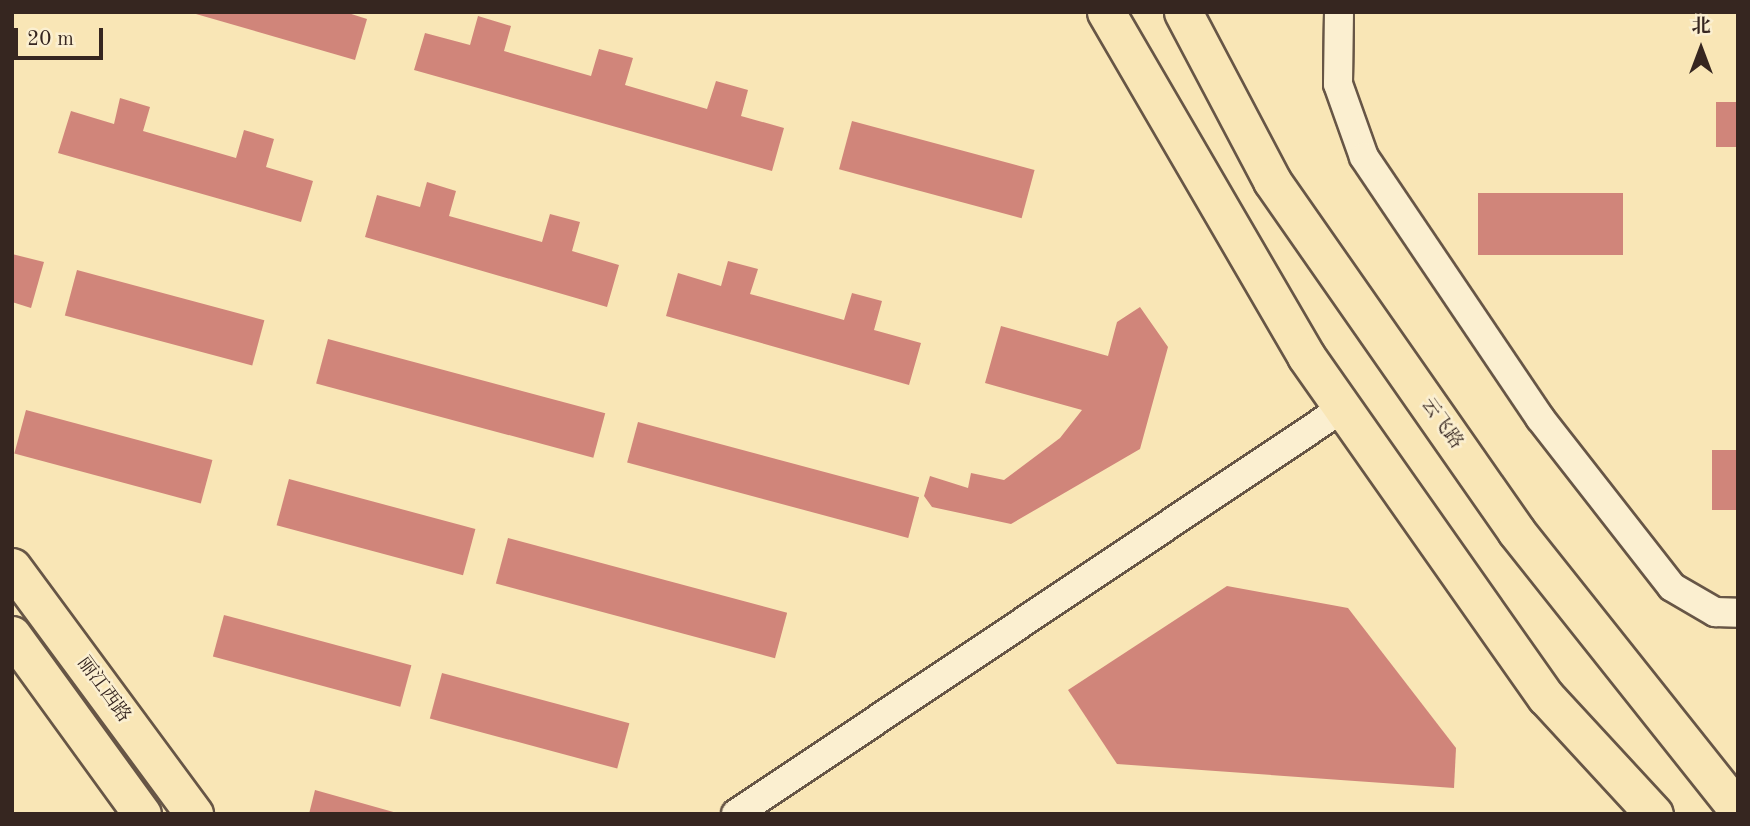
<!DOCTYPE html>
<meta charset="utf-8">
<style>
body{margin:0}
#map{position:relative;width:1750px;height:826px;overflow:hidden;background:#f9e6b6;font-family:"Old Standard TT","Noto Serif SC",serif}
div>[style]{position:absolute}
.building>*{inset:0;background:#d0857a;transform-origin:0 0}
.roads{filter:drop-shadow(2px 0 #675646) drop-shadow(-2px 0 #675646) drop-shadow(0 2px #675646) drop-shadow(0 -2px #675646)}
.minor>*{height:28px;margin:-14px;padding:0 14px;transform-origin:14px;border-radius:14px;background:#fbefd0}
.major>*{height:37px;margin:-18.5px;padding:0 18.5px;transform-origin:18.5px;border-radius:18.5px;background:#f9e6b6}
span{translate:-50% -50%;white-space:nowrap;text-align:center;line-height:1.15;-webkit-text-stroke:5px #fbefd0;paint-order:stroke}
.street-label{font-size:19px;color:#362620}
.frame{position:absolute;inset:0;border:14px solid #362620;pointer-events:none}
.north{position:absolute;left:1666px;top:14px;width:70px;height:70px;-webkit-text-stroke:5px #fbefd0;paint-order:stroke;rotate:0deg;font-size:19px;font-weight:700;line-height:28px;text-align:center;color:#362620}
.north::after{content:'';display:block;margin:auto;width:24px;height:32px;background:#362620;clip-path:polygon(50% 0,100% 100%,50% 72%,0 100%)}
.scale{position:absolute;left:14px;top:28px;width:89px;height:32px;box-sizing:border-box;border:4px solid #362620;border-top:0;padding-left:9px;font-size:21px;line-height:24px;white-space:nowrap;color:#362620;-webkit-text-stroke:5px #fbefd0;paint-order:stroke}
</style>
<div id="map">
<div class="building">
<i style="clip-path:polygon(189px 12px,345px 12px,367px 19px,355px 60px)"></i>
<i style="clip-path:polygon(478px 16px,511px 26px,504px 51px,591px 76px,599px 49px,633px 58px,625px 85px,707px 109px,716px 81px,748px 90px,741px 116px,784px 128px,772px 171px,414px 70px,425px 33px,470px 45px)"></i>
<i style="clip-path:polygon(120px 98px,150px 107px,143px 131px,236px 158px,244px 130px,274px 139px,266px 167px,313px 181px,301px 222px,58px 153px,71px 111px,114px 124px)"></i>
<i style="left:1716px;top:102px;width:22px;height:45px"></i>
<i style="left:852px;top:121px;width:189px;height:50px;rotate:15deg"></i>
<i style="clip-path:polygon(427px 182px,456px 191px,449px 216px,542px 242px,550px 214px,580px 222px,572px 251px,619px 265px,607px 307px,365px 237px,377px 195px,420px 207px)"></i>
<i style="left:1623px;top:193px;width:62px;height:145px;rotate:90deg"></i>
<i style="clip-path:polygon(12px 254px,44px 262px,31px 308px,12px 302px)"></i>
<i style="clip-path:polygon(728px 261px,758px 269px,750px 294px,844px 320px,852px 293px,882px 301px,874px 330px,921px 343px,909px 385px,666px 316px,678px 273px,721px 286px)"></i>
<i style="left:77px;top:270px;width:194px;height:47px;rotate:15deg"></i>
<i style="clip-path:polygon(1140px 307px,1168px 347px,1140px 449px,1011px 524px,932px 507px,924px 496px,930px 476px,968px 488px,971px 473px,1004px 480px,1060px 438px,1082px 410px,985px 383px,1001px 326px,1108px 356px,1117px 322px)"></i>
<i style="left:328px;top:339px;width:287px;height:46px;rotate:15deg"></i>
<i style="left:26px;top:410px;width:193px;height:45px;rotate:15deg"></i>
<i style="left:638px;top:422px;width:291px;height:42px;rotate:15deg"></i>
<i style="left:1712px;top:450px;width:26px;height:60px"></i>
<i style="left:289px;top:479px;width:193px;height:48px;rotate:15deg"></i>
<i style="left:508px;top:538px;width:289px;height:47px;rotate:15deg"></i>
<i style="clip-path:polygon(1227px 586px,1348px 608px,1456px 748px,1454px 788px,1117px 764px,1068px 690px)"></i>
<i style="left:224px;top:615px;width:194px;height:43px;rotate:15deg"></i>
<i style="left:442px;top:673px;width:194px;height:47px;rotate:15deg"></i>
<i style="clip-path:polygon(315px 790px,397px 813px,397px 814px,309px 814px)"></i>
</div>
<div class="roads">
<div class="minor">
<i style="left:1339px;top:12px;width:72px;rotate:90.8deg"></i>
<i style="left:1338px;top:84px;width:77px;rotate:70.4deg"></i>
<i style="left:1364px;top:157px;width:315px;rotate:56deg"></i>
<i style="left:1540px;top:418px;width:214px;rotate:52deg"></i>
<i style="left:1672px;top:587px;width:50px;rotate:30.2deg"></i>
<i style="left:1715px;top:612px;width:23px;rotate:2deg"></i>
<i style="left:736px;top:814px;width:730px;rotate:-33.78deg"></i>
</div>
<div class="major">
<i style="left:1106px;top:12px;width:398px;rotate:59.8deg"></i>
<i style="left:1306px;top:356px;width:417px;rotate:54.9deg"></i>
<i style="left:1546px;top:697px;width:159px;rotate:47.3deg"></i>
<i style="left:1183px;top:12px;width:191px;rotate:62.2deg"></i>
<i style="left:1272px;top:181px;width:427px;rotate:55.1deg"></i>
<i style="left:1516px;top:531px;width:357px;rotate:51.5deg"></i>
<i style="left:12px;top:567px;width:307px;rotate:53.6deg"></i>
<i style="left:12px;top:635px;width:221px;rotate:54deg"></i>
</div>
</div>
<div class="street-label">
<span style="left:1441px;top:424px;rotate:55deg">云飞路</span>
<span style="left:103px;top:690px;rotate:54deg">丽江西路</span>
</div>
<div class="frame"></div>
<div class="north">北</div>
<div class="scale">20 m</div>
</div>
